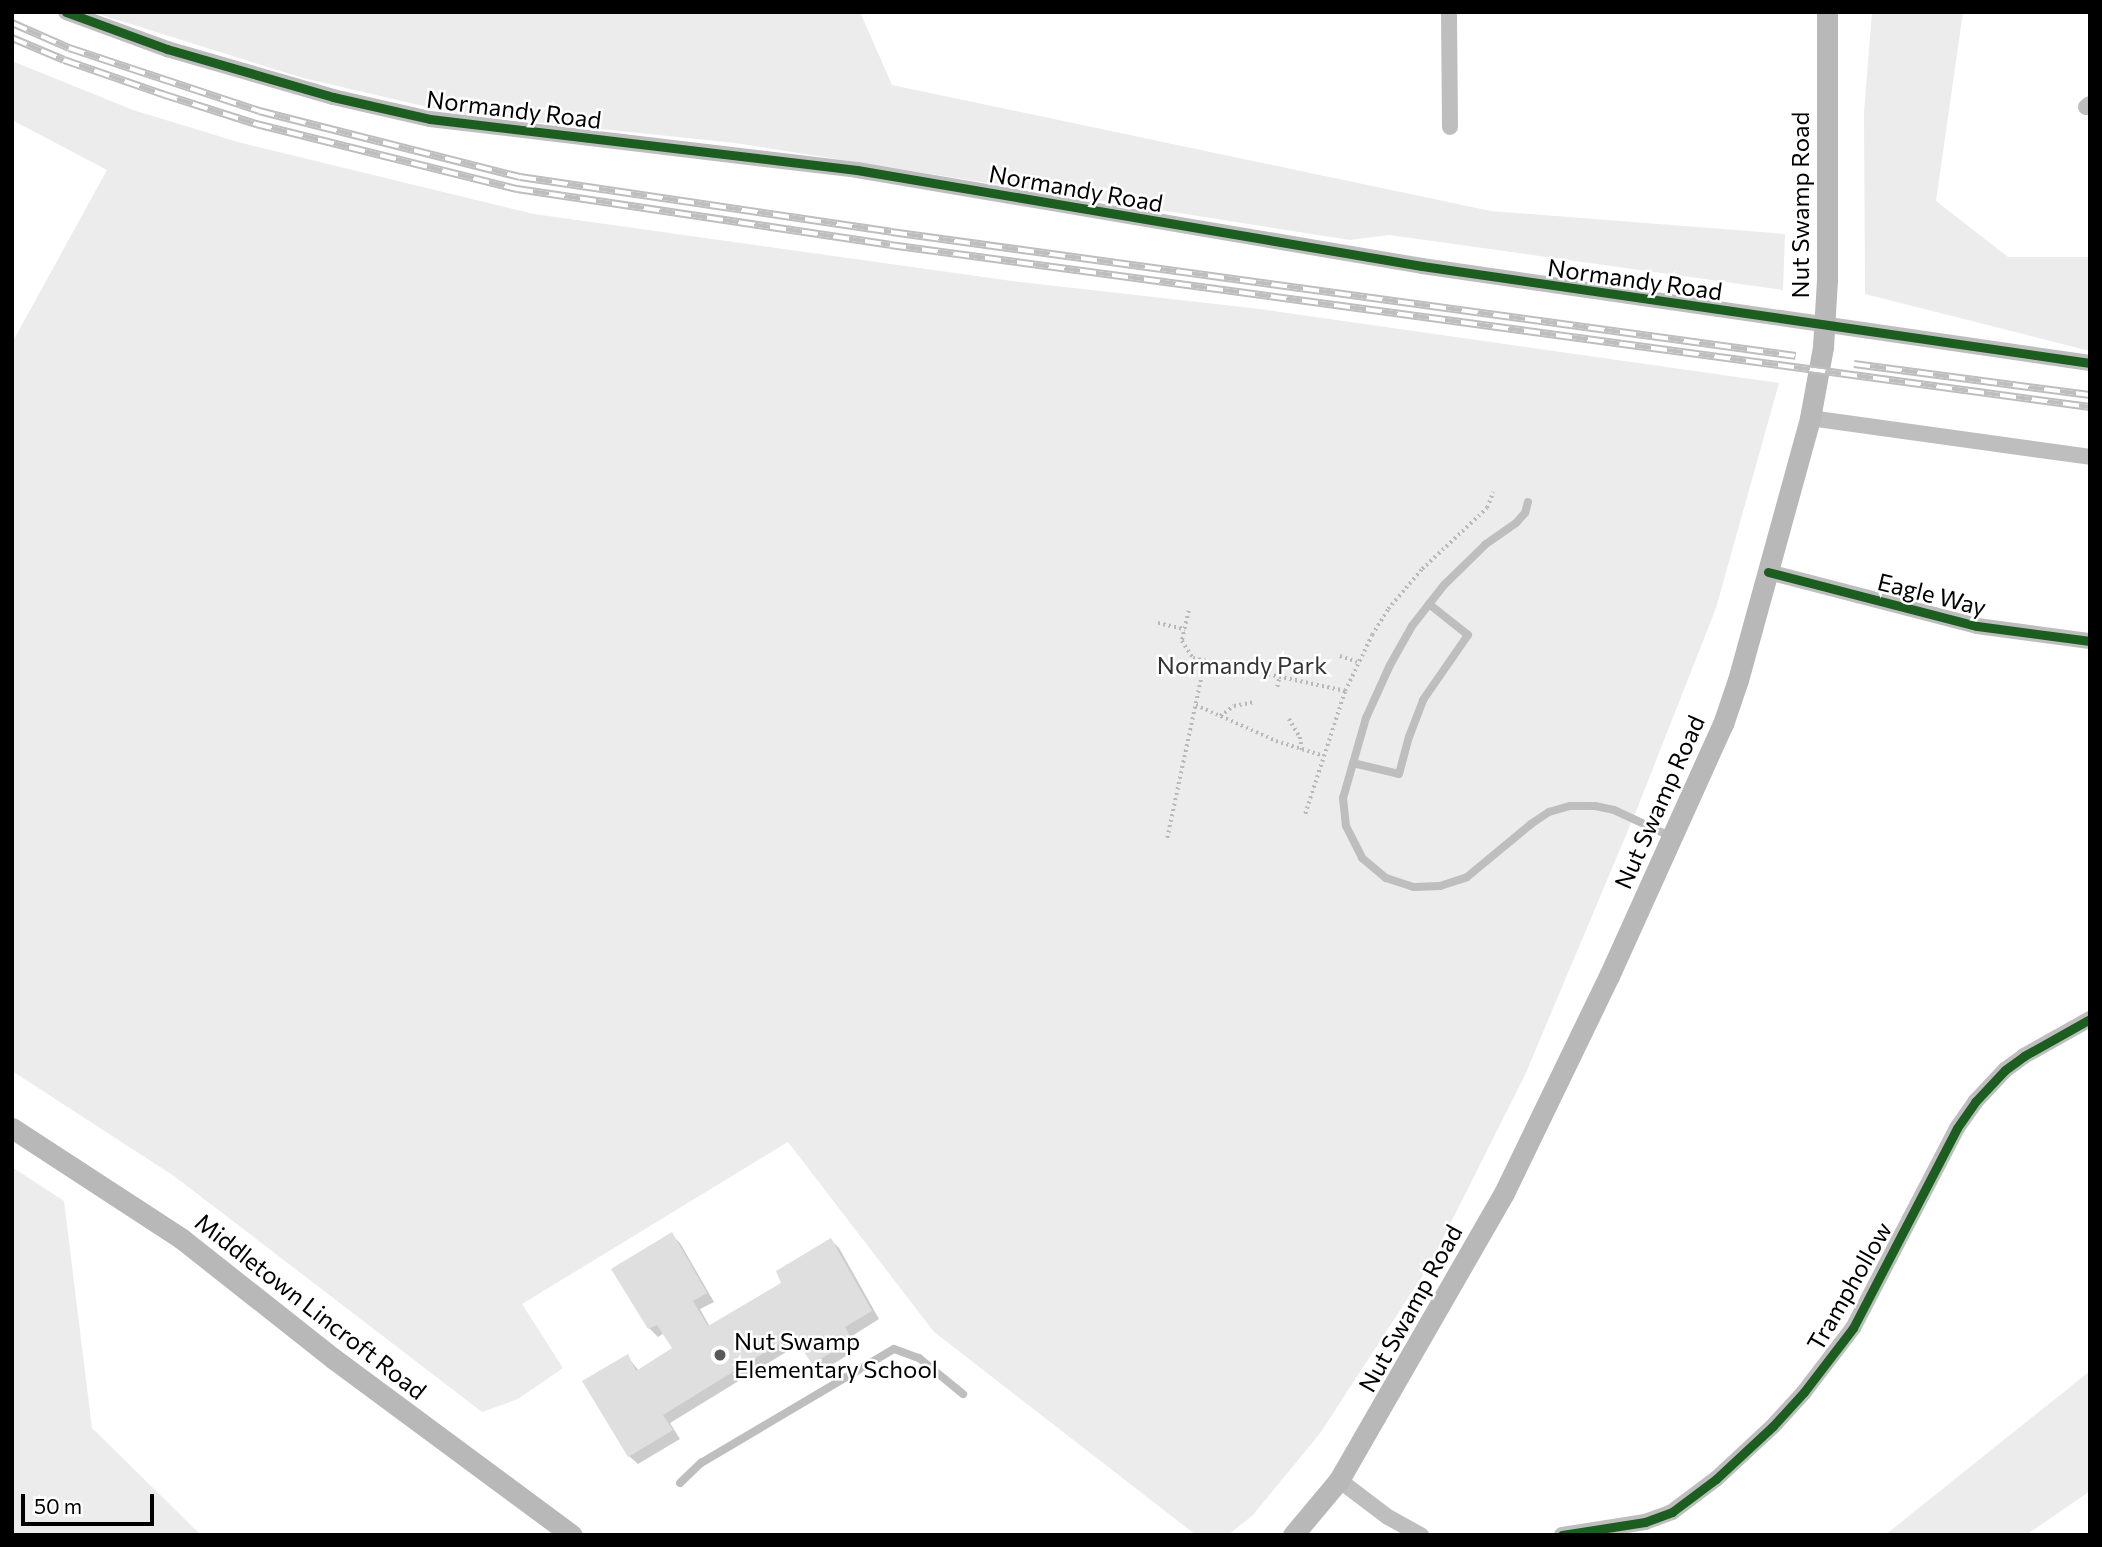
<!DOCTYPE html>
<style>
body{margin:0}
#map{position:relative;width:2102px;height:1547px;overflow:hidden;background:#fff;font-family:Commissioner,sans-serif}
div>[style]{position:absolute}
.green>*{inset:0;background:#ececec}
.shadow>*{inset:0;background:#0003}
.building>*{inset:0;background:#dfdfdf}
.path>*{height:3.5px;margin-top:-1.75px;transform-origin:0;background:repeating-linear-gradient(90deg,#b9b9b9 0 2px,transparent 0 5.5px)}
.service>*{height:8px;margin:-4px;padding:0 4px;transform-origin:4px;border-radius:4px;background:#bebebe}
.minor>*{height:16px;margin:-8px;padding:0 8px;transform-origin:8px;border-radius:8px;background:#bebebe}
.secondary>*{height:21px;margin:-10.5px;padding:0 10.5px;transform-origin:10.5px;border-radius:10.5px;background:#b8b8b8}
.rail>*{height:8px;margin-top:-4px;transform-origin:0;background:repeating-linear-gradient(90deg,#fff 0 16px,#bebebe 0 32px);box-sizing:border-box;border-block:2px solid #bebebe}
.cycleway>*{height:9px;margin:-4.5px;padding:0 4.5px;transform-origin:4.5px;border-radius:4.5px;background:#1b5e20}
.dots>*{width:19px;height:19px;translate:-50% -50%;box-sizing:border-box;border:4px solid #fff;border-radius:50%}
span{translate:-50% -50%;white-space:nowrap;text-align:center;line-height:1.15;-webkit-text-stroke:5px #fff;paint-order:stroke}
.street-label{font-size:24px;color:#000}
.park-label{font-size:24px;color:#333}
.poi-label{font-size:24px;color:#000}
.left{translate:0 -50%;text-align:left}
.frame{position:absolute;inset:0;border:14px solid #000;pointer-events:none}
.scale{position:absolute;left:21px;top:1494px;width:133px;height:32px;box-sizing:border-box;border:4px solid #000;border-top:0;padding-left:9px;font-size:21px;line-height:24px;white-space:nowrap;color:#000;-webkit-text-stroke:5px #fff;paint-order:stroke}
</style>
<div id="map">
<div class="green">
<i style="clip-path:polygon(92px 12px,860px 12px,892px 85px,1491px 211px,1785px 234px,1783px 290px,1389px 235px,1350px 240px,735px 143px,458px 114px,303px 78px)"></i>
<i style="clip-path:polygon(1872px 12px,1963px 12px,1936px 201px,2008px 257px,2090px 257px,2090px 351px,1865px 294px,1864px 113px)"></i>
<i style="clip-path:polygon(12px 61px,133px 110px,238px 142px,534px 214px,1012px 281px,1260px 309px,1779px 383px,1716px 608px,1637px 809px,1525px 1075px,1430px 1264px,1321px 1432px,1253px 1515px,1228px 1535px,1196px 1535px,934px 1332px,788px 1142px,522px 1304px,563px 1368px,518px 1399px,482px 1412px,174px 1176px,12px 1071px,12px 343px,107px 170px,12px 120px)"></i>
<i style="clip-path:polygon(12px 1167px,64px 1201px,92px 1428px,201px 1535px,12px 1535px)"></i>
<i style="clip-path:polygon(2090px 1371px,2090px 1491px,2026px 1535px,1885px 1535px)"></i>
</div>
<div class="shadow">
<i style="clip-path:polygon(671px 1234px,680px 1243px,714px 1302px,700px 1309px,710px 1327px,784px 1283px,831px 1240px,839px 1248px,879px 1319px,852px 1336px,859px 1348px,822px 1371px,801px 1343px,670px 1423px,680px 1439px,638px 1464px,629px 1456px,627px 1356px,639px 1371px,675px 1348px,664px 1333px,658px 1337px,649px 1328px)"></i>
</div>
<div class="building">
<i style="clip-path:polygon(672px 1232px,707px 1293px,693px 1301px,708px 1326px,781px 1283px,776px 1271px,831px 1238px,872px 1311px,845px 1327px,852px 1340px,812px 1364px,793px 1335px,663px 1415px,673px 1430px,628px 1457px,582px 1381px,628px 1354px,636px 1371px,672px 1348px,657px 1325px,648px 1329px,611px 1269px)"></i>
</div>
<div class="path">
<i style="left:1189px;top:611px;width:31px;rotate:103deg"></i>
<i style="left:1182px;top:641px;width:20px;rotate:57deg"></i>
<i style="left:1193px;top:658px;width:156px;rotate:12.2deg"></i>
<i style="left:1158px;top:623px;width:28px;rotate:13deg"></i>
<i style="left:1340px;top:656px;width:18px;rotate:19deg"></i>
<i style="left:1277px;top:687px;width:17px;rotate:-77deg"></i>
<i style="left:1196px;top:705px;width:88px;rotate:24.2deg"></i>
<i style="left:1276px;top:741px;width:50px;rotate:17.4deg"></i>
<i style="left:1220px;top:716px;width:17px;rotate:-36deg"></i>
<i style="left:1234px;top:706px;width:21px;rotate:-11deg"></i>
<i style="left:1289px;top:719px;width:21px;rotate:59deg"></i>
<i style="left:1300px;top:737px;width:13px;rotate:81deg"></i>
<i style="left:1305px;top:814px;width:129px;rotate:-72deg"></i>
<i style="left:1345px;top:691px;width:62px;rotate:-64.3deg"></i>
<i style="left:1372px;top:635px;width:31px;rotate:-58deg"></i>
<i style="left:1388px;top:609px;width:52px;rotate:-49.6deg"></i>
<i style="left:1422px;top:569px;width:89px;rotate:-43.2deg"></i>
<i style="left:1487px;top:508px;width:17px;rotate:-69deg"></i>
<i style="left:1167px;top:838px;width:174px;rotate:-78deg"></i>
</div>
<div class="service">
<i style="left:1528px;top:502px;width:11px;rotate:105deg"></i>
<i style="left:1525px;top:513px;width:13px;rotate:132deg"></i>
<i style="left:1516px;top:523px;width:38px;rotate:145deg"></i>
<i style="left:1485px;top:545px;width:57px;rotate:135.7deg"></i>
<i style="left:1444px;top:585px;width:52px;rotate:128deg"></i>
<i style="left:1412px;top:626px;width:45px;rotate:119.4deg"></i>
<i style="left:1390px;top:665px;width:58px;rotate:114.4deg"></i>
<i style="left:1366px;top:718px;width:83px;rotate:106deg"></i>
<i style="left:1343px;top:798px;width:28px;rotate:84deg"></i>
<i style="left:1346px;top:826px;width:36px;rotate:63deg"></i>
<i style="left:1362px;top:858px;width:31px;rotate:40deg"></i>
<i style="left:1386px;top:878px;width:29px;rotate:18deg"></i>
<i style="left:1414px;top:887px;width:26px;rotate:-2deg"></i>
<i style="left:1440px;top:886px;width:28px;rotate:-18deg"></i>
<i style="left:1467px;top:877px;width:83px;rotate:-39.6deg"></i>
<i style="left:1531px;top:824px;width:22px;rotate:-34deg"></i>
<i style="left:1549px;top:812px;width:22px;rotate:-16deg"></i>
<i style="left:1570px;top:806px;width:25px"></i>
<i style="left:1595px;top:806px;width:19px;rotate:12deg"></i>
<i style="left:1614px;top:810px;width:62px;rotate:24.9deg"></i>
<i style="left:1353px;top:763px;width:47px;rotate:13.4deg"></i>
<i style="left:1399px;top:774px;width:38px;rotate:-75deg"></i>
<i style="left:1409px;top:737px;width:40px;rotate:-69deg"></i>
<i style="left:1423px;top:700px;width:79px;rotate:-55.3deg"></i>
<i style="left:1468px;top:635px;width:50px;rotate:-141.5deg"></i>
<i style="left:680px;top:1483px;width:29px;rotate:-44deg"></i>
<i style="left:701px;top:1463px;width:224px;rotate:-30.6deg"></i>
<i style="left:894px;top:1349px;width:27px;rotate:20deg"></i>
<i style="left:919px;top:1358px;width:57px;rotate:39.3deg"></i>
</div>
<div class="minor">
<i style="left:66px;top:12px;width:108px;rotate:20.1deg"></i>
<i style="left:167px;top:49px;width:173px;rotate:16.1deg"></i>
<i style="left:333px;top:97px;width:99px;rotate:12.8deg"></i>
<i style="left:430px;top:119px;width:430px;rotate:6.8deg"></i>
<i style="left:857px;top:170px;width:573px;rotate:9.64deg"></i>
<i style="left:1422px;top:266px;width:675px;rotate:8.26deg"></i>
<i style="left:1449px;top:12px;width:115px;rotate:89.5deg"></i>
<i style="left:2086px;top:107px;width:5px;rotate:-37deg"></i>
<i style="left:1810px;top:418px;width:283px;rotate:7.9deg"></i>
<i style="left:1768px;top:572px;width:216px;rotate:14.5deg"></i>
<i style="left:1977px;top:626px;width:114px;rotate:7.6deg"></i>
<i style="left:1339px;top:1480px;width:61px;rotate:37.1deg"></i>
<i style="left:1388px;top:1517px;width:38px;rotate:29deg"></i>
<i style="left:1562px;top:1535px;width:84px;rotate:-8.9deg"></i>
<i style="left:1645px;top:1522px;width:29px;rotate:-20deg"></i>
<i style="left:1672px;top:1512px;width:55px;rotate:-36.9deg"></i>
<i style="left:1716px;top:1479px;width:78px;rotate:-42.9deg"></i>
<i style="left:1773px;top:1426px;width:46px;rotate:-47.6deg"></i>
<i style="left:1804px;top:1392px;width:81px;rotate:-52.6deg"></i>
<i style="left:1853px;top:1328px;width:225px;rotate:-62.5deg"></i>
<i style="left:1957px;top:1128px;width:32px;rotate:-55deg"></i>
<i style="left:1975px;top:1102px;width:44px;rotate:-46.8deg"></i>
<i style="left:2005px;top:1070px;width:24px;rotate:-36deg"></i>
<i style="left:2024px;top:1056px;width:76px;rotate:-29.3deg"></i>
</div>
<div class="secondary">
<i style="left:12px;top:1128px;width:203px;rotate:33.1deg"></i>
<i style="left:182px;top:1239px;width:194px;rotate:38.3deg"></i>
<i style="left:334px;top:1359px;width:296px;rotate:36.5deg"></i>
<i style="left:1293px;top:1535px;width:72px;rotate:-50.1deg"></i>
<i style="left:1339px;top:1480px;width:331px;rotate:-60.1deg"></i>
<i style="left:1504px;top:1193px;width:241px;rotate:-64.2deg"></i>
<i style="left:1609px;top:976px;width:277px;rotate:-65.7deg"></i>
<i style="left:1723px;top:724px;width:46px;rotate:-71.2deg"></i>
<i style="left:1738px;top:680px;width:272px;rotate:-74.6deg"></i>
<i style="left:1810px;top:418px;width:72px;rotate:-79.6deg"></i>
<i style="left:1823px;top:347px;width:68px;rotate:-86.6deg"></i>
<i style="left:1827px;top:279px;width:267px;rotate:-90deg"></i>
</div>
<div class="rail">
<i style="left:12px;top:23px;width:62px;rotate:23.7deg"></i>
<i style="left:69px;top:48px;width:200px;rotate:18.3deg"></i>
<i style="left:259px;top:111px;width:269px;rotate:14.2deg"></i>
<i style="left:520px;top:177px;width:375px;rotate:8.4deg"></i>
<i style="left:891px;top:232px;width:913px;rotate:7.8deg"></i>
<i style="left:12px;top:38px;width:56px;rotate:22.9deg"></i>
<i style="left:64px;top:60px;width:104px;rotate:19.1deg"></i>
<i style="left:162px;top:94px;width:99px;rotate:17.7deg"></i>
<i style="left:256px;top:124px;width:269px;rotate:14deg"></i>
<i style="left:517px;top:189px;width:377px;rotate:8.5deg"></i>
<i style="left:890px;top:245px;width:1211px;rotate:7.69deg"></i>
<i style="left:1854px;top:364px;width:238px;rotate:7.5deg"></i>
</div>
<div class="cycleway">
<i style="left:66px;top:12px;width:108px;rotate:20.1deg"></i>
<i style="left:167px;top:49px;width:173px;rotate:16.1deg"></i>
<i style="left:333px;top:97px;width:99px;rotate:12.8deg"></i>
<i style="left:430px;top:119px;width:430px;rotate:6.8deg"></i>
<i style="left:857px;top:170px;width:573px;rotate:9.64deg"></i>
<i style="left:1422px;top:266px;width:675px;rotate:8.26deg"></i>
<i style="left:1768px;top:572px;width:216px;rotate:14.5deg"></i>
<i style="left:1977px;top:626px;width:114px;rotate:7.6deg"></i>
<i style="left:1562px;top:1535px;width:84px;rotate:-8.9deg"></i>
<i style="left:1645px;top:1522px;width:29px;rotate:-20deg"></i>
<i style="left:1672px;top:1512px;width:55px;rotate:-36.9deg"></i>
<i style="left:1716px;top:1479px;width:78px;rotate:-42.9deg"></i>
<i style="left:1773px;top:1426px;width:46px;rotate:-47.6deg"></i>
<i style="left:1804px;top:1392px;width:81px;rotate:-52.6deg"></i>
<i style="left:1853px;top:1328px;width:225px;rotate:-62.5deg"></i>
<i style="left:1957px;top:1128px;width:32px;rotate:-55deg"></i>
<i style="left:1975px;top:1102px;width:44px;rotate:-46.8deg"></i>
<i style="left:2005px;top:1070px;width:24px;rotate:-36deg"></i>
<i style="left:2024px;top:1056px;width:76px;rotate:-29.3deg"></i>
</div>
<div class="dots">
<i style="left:720px;top:1355px;background:#595959"></i>
</div>
<div class="street-label">
<span style="left:514px;top:109px;rotate:7deg">Normandy Road</span>
<span style="left:1076px;top:188px;rotate:10deg">Normandy Road</span>
<span style="left:1800px;top:205px;rotate:-90deg">Nut Swamp Road</span>
<span style="left:1635px;top:279px;rotate:8deg">Normandy Road</span>
<span style="left:1932px;top:594px;rotate:14deg">Eagle Way</span>
<span style="left:1659px;top:802px;rotate:-66deg">Nut Swamp Road</span>
<span style="left:1849px;top:1286px;rotate:-60deg">Tramphollow</span>
<span style="left:311px;top:1306px;rotate:38deg">Middletown Lincroft Road</span>
<span style="left:1410px;top:1308px;rotate:-61deg">Nut Swamp Road</span>
</div>
<div class="park-label">
<span style="left:1242px;top:665px">Normandy Park</span>
</div>
<div class="poi-label">
<span class="left" style="left:734px;top:1355px">Nut Swamp<br>Elementary School</span>
</div>
<div class="frame"></div>
<div class="scale">50 m</div>
</div>
